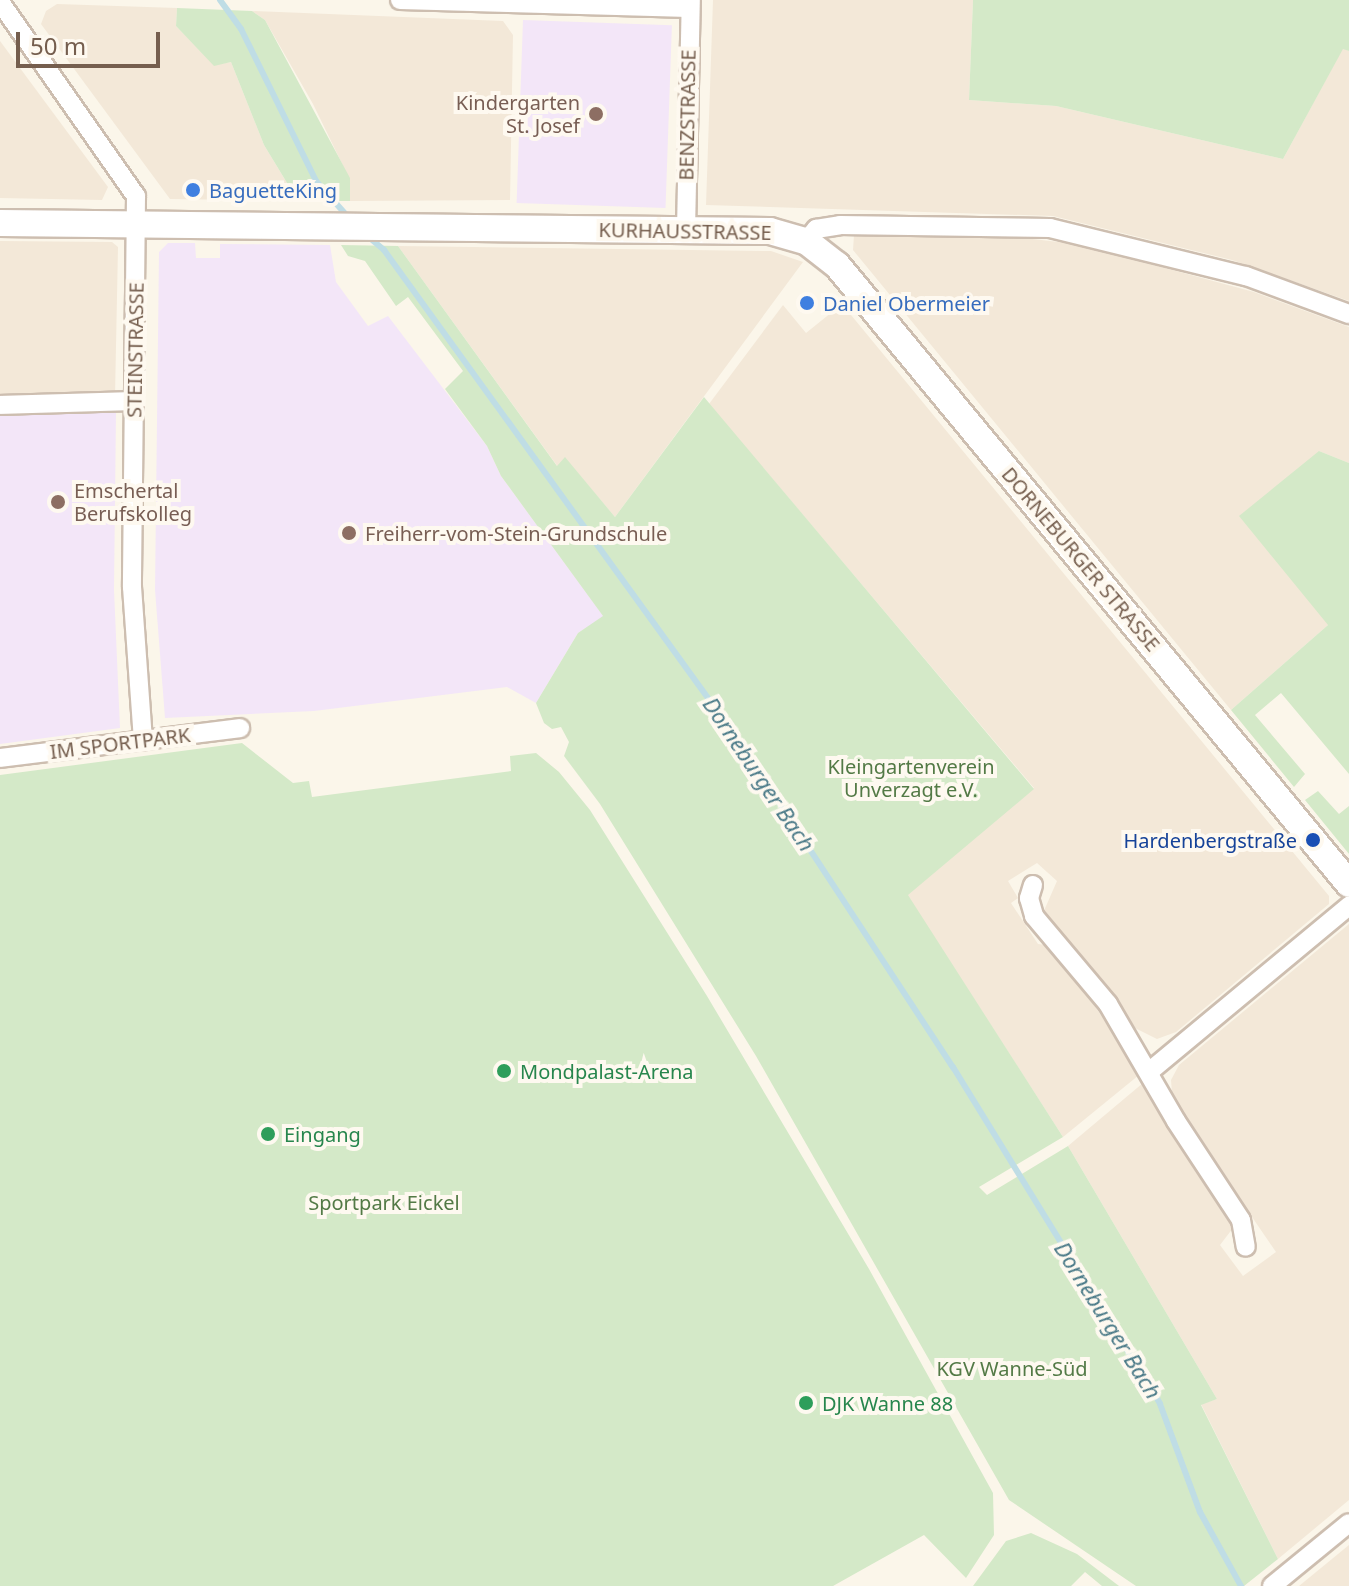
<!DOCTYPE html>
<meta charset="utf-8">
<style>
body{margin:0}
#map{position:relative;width:1349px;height:1586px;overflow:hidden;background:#fbf6ea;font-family:"Noto Sans",sans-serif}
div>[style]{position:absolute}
.residential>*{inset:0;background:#f3e8d8}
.education>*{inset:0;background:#f3e6f8;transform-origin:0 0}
.green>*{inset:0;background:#d4e9c8}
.stream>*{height:6px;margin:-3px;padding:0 3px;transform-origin:3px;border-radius:3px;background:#bfdde5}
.roads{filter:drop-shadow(2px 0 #cdbeb0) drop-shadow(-2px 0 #cdbeb0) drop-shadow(0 2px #cdbeb0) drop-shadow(0 -2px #cdbeb0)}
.street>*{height:18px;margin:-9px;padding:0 9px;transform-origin:9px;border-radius:9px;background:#fff}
.secondary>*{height:26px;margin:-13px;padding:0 13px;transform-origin:13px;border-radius:13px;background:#fff}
.dots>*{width:22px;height:22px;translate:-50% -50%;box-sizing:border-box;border:4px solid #fef9f0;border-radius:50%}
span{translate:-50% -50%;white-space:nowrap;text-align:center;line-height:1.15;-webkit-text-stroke:8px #fef9f0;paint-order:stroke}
.education-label{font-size:20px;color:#785e54}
.right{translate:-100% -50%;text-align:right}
.left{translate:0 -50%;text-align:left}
.street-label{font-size:20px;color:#755e4e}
.shop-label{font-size:20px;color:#366cbe}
.park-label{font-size:20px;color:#537a46}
.transit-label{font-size:20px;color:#164399}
.leisure-label{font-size:20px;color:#27864d}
.water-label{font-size:22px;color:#497987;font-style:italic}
.scale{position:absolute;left:16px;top:32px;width:144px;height:36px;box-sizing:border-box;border:4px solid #755e4e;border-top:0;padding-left:10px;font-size:24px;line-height:28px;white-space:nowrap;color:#755e4e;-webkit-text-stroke:6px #fef9f0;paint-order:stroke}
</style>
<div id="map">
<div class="residential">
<i style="clip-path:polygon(713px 0,973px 0,969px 100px,1056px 106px,1283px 159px,1343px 48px,1349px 51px,1349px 301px,1232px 260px,1053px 216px,706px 205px)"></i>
<i style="clip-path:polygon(57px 4px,177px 8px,176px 26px,214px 65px,231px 62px,264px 145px,298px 201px,170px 199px,41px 24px,46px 11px)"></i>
<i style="clip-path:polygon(252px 11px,503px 21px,513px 35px,510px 200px,350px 201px,349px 178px,313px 104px,265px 20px)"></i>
<i style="clip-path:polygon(0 41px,108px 187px,102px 200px,0 198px)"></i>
<i style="clip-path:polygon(854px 235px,1024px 238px,1076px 244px,1254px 292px,1349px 327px,1349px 463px,1319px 451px,1328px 625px,1231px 710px,853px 250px)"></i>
<i style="clip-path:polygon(0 241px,112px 242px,118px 247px,115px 396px,0 395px)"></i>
<i style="clip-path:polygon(398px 246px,771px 251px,803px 262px,615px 517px,565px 458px,558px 467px)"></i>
<i style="clip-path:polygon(842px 304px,1329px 896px,1329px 904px,1176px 1032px,1157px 1039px,1135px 1028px,1043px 913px,1057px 881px,1037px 863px,1008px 881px,1018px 898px,1011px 903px,1038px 944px,1047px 945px,1088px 995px,1139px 1075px,1063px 1137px,907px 895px,1034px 788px,709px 404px,783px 305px,806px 333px)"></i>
<i style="clip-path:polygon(1349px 924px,1349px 1500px,1278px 1559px,1201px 1404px,1217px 1399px,1068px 1146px,1143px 1083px,1233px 1228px,1220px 1245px,1243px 1276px,1276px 1252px,1187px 1122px,1172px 1094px,1171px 1080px,1179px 1065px)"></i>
<i style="clip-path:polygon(1349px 1545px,1349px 1586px,1299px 1586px)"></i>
</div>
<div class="education">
<i style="left:523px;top:20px;width:149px;height:183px;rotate:2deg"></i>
<i style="clip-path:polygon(168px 243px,195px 243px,196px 258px,220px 258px,220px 244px,330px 245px,336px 282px,368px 326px,388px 316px,487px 446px,501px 476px,604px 617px,578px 633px,536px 703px,507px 687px,314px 711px,165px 718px,155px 590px,159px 252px)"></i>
<i style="clip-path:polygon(0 412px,116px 413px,114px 590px,120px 728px,0 744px)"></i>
</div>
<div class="green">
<i style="clip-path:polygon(973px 0,1349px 0,1349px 51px,1343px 49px,1283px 159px,1056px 106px,969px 100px)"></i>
<i style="clip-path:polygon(177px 8px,252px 11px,265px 20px,350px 178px,350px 201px,298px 201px,264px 145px,231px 62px,214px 66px,176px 26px)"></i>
<i style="clip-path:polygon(341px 245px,398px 246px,557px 466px,565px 457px,615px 517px,704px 397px,1034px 789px,908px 895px,1063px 1137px,979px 1187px,987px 1195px,1068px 1146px,1217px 1399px,1201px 1405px,1278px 1559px,1244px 1586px,1136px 1586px,1009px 1500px,756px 1056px,600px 804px,564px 756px,569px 742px,561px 727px,552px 729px,544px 723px,536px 703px,578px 633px,603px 616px,501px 476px,487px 446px,445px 389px,463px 371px,408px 297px,396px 306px,365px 261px,348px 256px)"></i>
<i style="clip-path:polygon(1319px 451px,1349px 463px,1349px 774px,1281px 693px,1255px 715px,1305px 774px,1294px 787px,1231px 710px,1328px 625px,1239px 516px)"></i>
<i style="clip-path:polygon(242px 743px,293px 783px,309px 781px,312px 797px,511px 771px,510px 756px,536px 753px,559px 772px,590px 810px,707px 996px,869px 1269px,993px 1493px,994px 1535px,966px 1578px,924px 1535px,833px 1586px,0 1586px,0 775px)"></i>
<i style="clip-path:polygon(1318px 791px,1339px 814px,1349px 806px,1349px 854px,1305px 800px)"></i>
<i style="clip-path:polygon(1031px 1533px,1077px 1554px,1119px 1586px,1102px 1586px,1085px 1572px,1071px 1586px,973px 1586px,1006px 1541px)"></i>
</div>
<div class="stream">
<i style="left:220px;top:0;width:36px;rotate:54deg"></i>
<i style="left:241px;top:29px;width:169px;rotate:63.7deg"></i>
<i style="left:316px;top:181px;width:50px;rotate:48.3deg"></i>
<i style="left:365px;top:234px;width:25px;rotate:40deg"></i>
<i style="left:384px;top:250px;width:597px;rotate:54.13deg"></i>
<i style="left:734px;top:734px;width:399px;rotate:56.7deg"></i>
<i style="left:953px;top:1067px;width:395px;rotate:58.4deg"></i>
<i style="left:1160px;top:1404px;width:115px;rotate:69.7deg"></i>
<i style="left:1200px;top:1512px;width:85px;rotate:61deg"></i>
</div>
<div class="roads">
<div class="street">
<i style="left:400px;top:0;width:289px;rotate:1.6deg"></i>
<i style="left:0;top:2px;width:237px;rotate:55deg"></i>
<i style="left:136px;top:196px;width:391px;rotate:90.6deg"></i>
<i style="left:132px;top:587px;width:154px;rotate:85.9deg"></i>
<i style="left:686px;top:230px;width:230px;rotate:-88.8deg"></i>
<i style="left:806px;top:241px;width:16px;rotate:-50deg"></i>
<i style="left:816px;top:229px;width:24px;rotate:-9deg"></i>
<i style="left:840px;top:225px;width:210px;rotate:0.8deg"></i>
<i style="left:1050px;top:228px;width:202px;rotate:13.8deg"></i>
<i style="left:1246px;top:276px;width:110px;rotate:20.3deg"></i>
<i style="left:0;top:405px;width:134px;rotate:-1.7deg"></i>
<i style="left:0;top:758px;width:242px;rotate:-7.1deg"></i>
<i style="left:1033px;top:885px;width:14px;rotate:107deg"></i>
<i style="left:1029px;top:898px;width:19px;rotate:74deg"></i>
<i style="left:1034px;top:916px;width:115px;rotate:49.9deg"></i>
<i style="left:1108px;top:1004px;width:135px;rotate:59.8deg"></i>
<i style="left:1176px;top:1121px;width:118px;rotate:56.7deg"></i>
<i style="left:1241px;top:1220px;width:27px;rotate:80deg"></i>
<i style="left:1150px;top:1071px;width:259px;rotate:-39.7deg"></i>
<i style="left:1272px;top:1586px;width:99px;rotate:-39.3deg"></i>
</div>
<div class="secondary">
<i style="left:0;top:223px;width:770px;rotate:0.6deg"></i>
<i style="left:770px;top:231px;width:37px;rotate:16deg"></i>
<i style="left:806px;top:241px;width:39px;rotate:38deg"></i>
<i style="left:837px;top:265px;width:803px;rotate:50.4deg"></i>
</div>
</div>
<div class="dots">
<i style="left:596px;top:114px;background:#8d6e63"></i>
<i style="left:193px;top:190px;background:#3f7fe0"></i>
<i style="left:807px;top:303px;background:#3f7fe0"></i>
<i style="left:58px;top:502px;background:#8d6e63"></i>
<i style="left:349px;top:533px;background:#8d6e63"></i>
<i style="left:1313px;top:840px;background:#1a4fb4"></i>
<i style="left:504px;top:1071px;background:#2e9e5b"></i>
<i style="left:268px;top:1134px;background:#2e9e5b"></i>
<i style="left:806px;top:1403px;background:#2e9e5b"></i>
</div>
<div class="education-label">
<span class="right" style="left:580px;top:114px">Kindergarten<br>St. Josef</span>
<span class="left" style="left:74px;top:502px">Emschertal<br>Berufskolleg</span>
<span class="left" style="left:365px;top:533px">Freiherr-vom-Stein-Grundschule</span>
</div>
<div class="street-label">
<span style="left:687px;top:115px;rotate:-89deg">BENZSTRASSE</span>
<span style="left:685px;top:231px;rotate:1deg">KURHAUSSTRASSE</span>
<span style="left:135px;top:350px;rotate:-89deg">STEINSTRASSE</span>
<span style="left:1081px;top:559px;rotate:50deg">DORNEBURGER STRASSE</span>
<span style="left:120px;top:743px;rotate:-7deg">IM SPORTPARK</span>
</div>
<div class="shop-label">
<span class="left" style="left:209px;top:190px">BaguetteKing</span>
<span class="left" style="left:823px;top:303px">Daniel Obermeier</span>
</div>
<div class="park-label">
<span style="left:911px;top:778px">Kleingartenverein<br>Unverzagt e.V.</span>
<span style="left:384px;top:1202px">Sportpark Eickel</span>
<span style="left:1012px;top:1368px">KGV Wanne-Süd</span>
</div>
<div class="transit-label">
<span class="right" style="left:1297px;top:840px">Hardenbergstraße</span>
</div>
<div class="leisure-label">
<span class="left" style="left:520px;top:1071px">Mondpalast-Arena</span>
<span class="left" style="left:284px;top:1134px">Eingang</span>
<span class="left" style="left:822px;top:1403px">DJK Wanne 88</span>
</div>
<div class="water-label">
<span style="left:759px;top:774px;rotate:56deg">Dorneburger Bach</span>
<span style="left:1108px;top:1320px;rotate:58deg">Dorneburger Bach</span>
</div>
<div class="scale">50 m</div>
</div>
